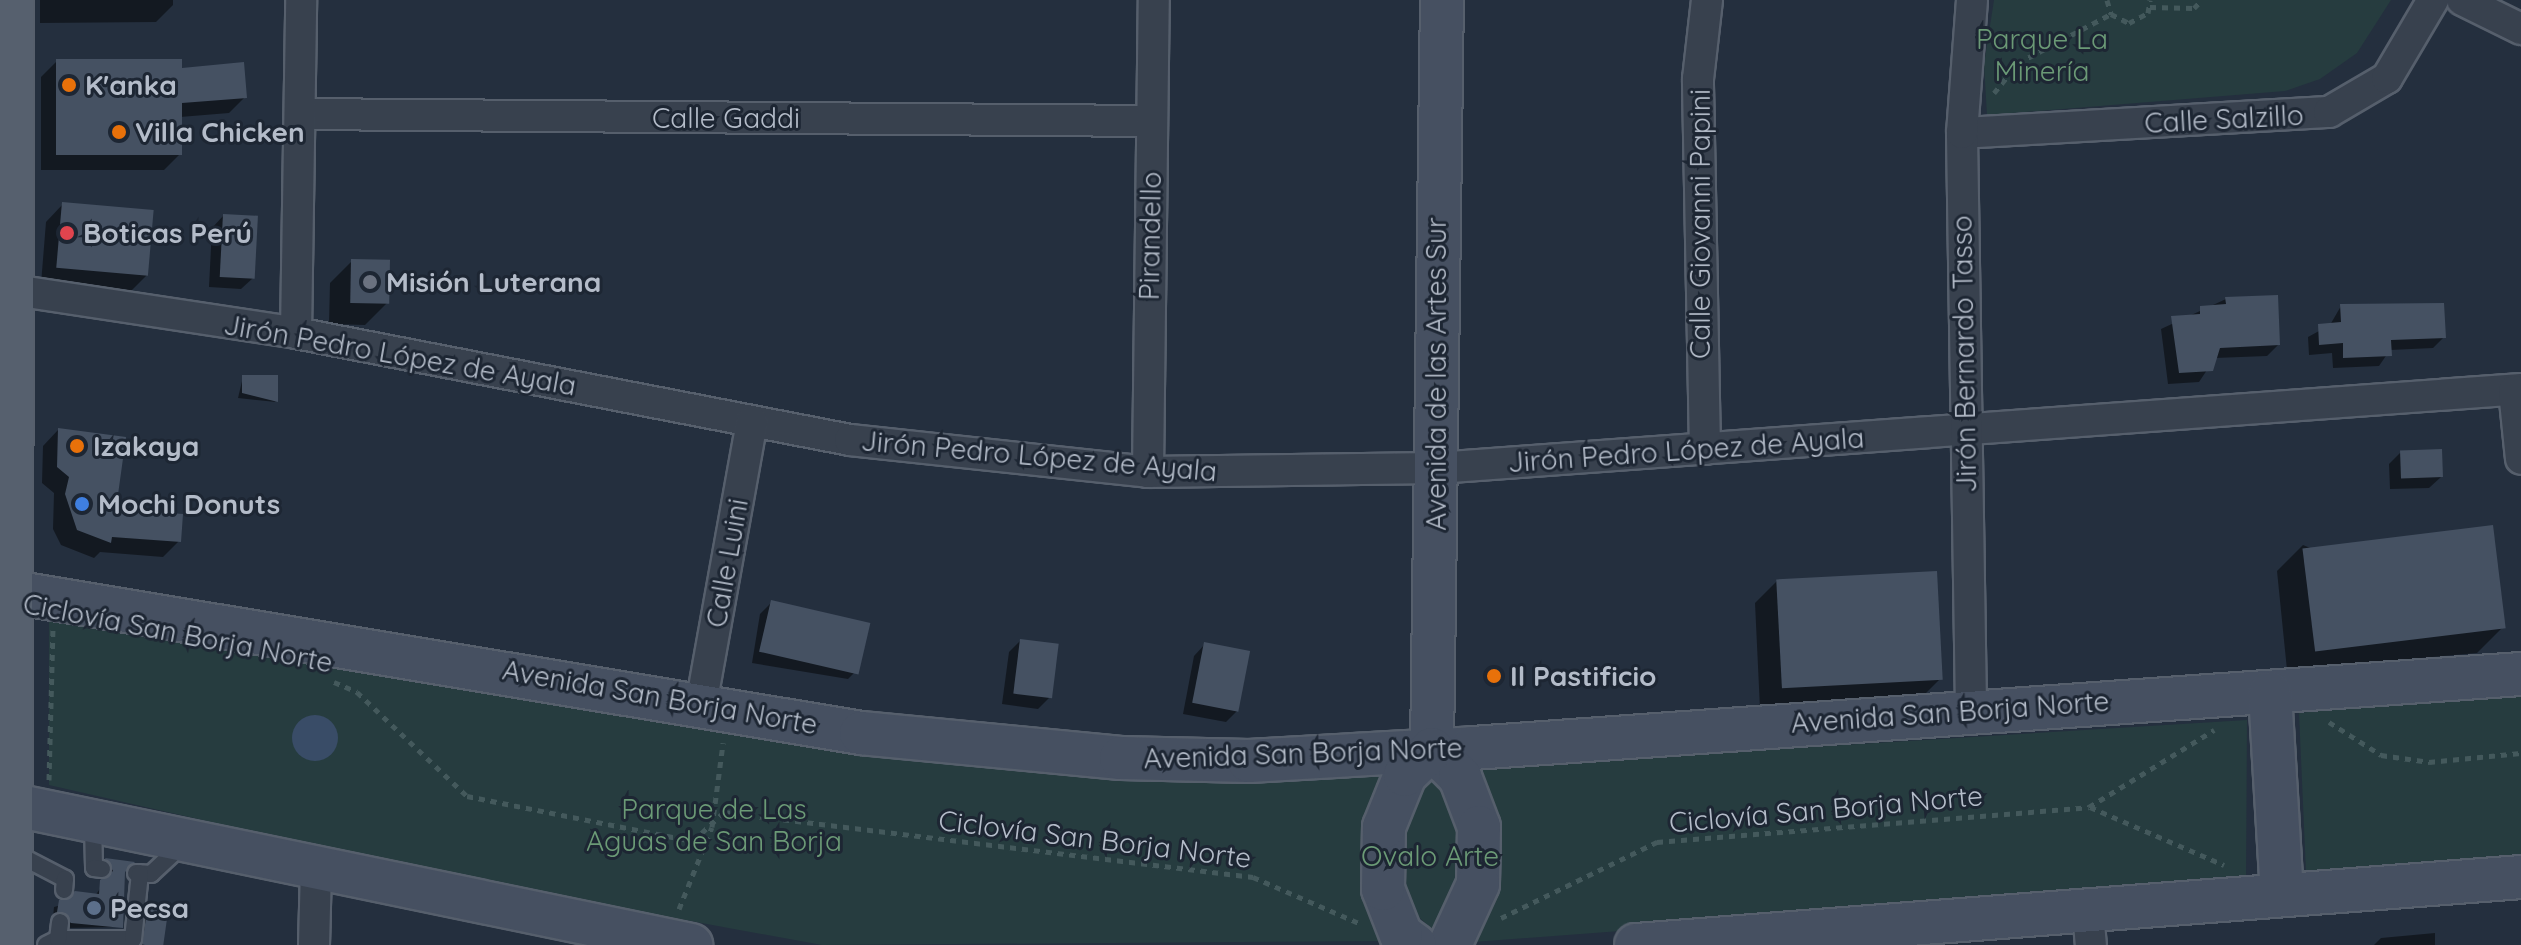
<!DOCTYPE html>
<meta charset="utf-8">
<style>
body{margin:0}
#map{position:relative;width:2521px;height:945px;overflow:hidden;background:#242f3e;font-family:Quicksand,sans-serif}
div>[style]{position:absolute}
.green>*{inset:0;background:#263c3f}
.water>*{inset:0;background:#394c67}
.round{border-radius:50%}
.shadow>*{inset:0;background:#0007}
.building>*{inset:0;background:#455162;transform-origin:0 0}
.path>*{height:5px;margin-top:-2.5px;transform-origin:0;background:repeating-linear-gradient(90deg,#44595c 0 6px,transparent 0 12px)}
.roads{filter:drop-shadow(2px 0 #565f6c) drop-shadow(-2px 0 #565f6c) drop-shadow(0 2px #565f6c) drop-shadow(0 -2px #565f6c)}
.lane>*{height:16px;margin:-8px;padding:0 8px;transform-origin:8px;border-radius:8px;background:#38414e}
.street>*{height:30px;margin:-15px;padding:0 15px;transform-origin:15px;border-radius:15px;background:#38414e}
.secondary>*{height:42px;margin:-21px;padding:0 21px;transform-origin:21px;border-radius:21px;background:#465061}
.primary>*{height:44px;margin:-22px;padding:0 22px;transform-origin:22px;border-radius:22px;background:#56606e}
.dots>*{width:22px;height:22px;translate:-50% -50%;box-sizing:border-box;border:4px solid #1d2633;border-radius:50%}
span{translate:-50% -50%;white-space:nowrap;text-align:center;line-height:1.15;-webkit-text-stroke:6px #1d2633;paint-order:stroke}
.park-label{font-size:28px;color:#6b9a76}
.poi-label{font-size:28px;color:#b4bcc9;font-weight:700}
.left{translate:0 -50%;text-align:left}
.street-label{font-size:28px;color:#b4bcc9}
</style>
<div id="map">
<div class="green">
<i style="clip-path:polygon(1994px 0,2391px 0,2357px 53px,2320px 79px,2285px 91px,1987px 115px,1984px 64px)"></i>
<i style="clip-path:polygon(49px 619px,465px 681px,1389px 770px,1392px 941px,822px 945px,456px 878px,49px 785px)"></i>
<i style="clip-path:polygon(2521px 687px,2521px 869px,2306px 872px,2299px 713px)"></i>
<i style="clip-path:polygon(2247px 720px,2246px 884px,1473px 942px,1501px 872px,1500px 835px,1474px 768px)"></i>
<i style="clip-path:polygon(1431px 778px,1446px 786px,1459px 820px,1461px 867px,1441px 924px,1432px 929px,1412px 911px,1398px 845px,1410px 799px)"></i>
</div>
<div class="water">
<i class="round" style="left:292px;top:715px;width:46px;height:46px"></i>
</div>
<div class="shadow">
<i style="clip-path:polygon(40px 0,173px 0,173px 5px,156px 22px,40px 23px)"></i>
<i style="clip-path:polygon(57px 61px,180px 70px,245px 97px,229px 113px,180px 117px,180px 154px,164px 170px,41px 170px,41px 77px)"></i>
<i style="clip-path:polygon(63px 204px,147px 275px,130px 292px,41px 284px,46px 222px)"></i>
<i style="clip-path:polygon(223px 216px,253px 278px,241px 289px,209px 287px,212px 228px)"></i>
<i style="clip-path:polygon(352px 261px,387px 303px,365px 325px,329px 324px,330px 283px)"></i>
<i style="clip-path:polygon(2226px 299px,2278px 345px,2267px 356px,2215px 358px,2199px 382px,2168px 384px,2161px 329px)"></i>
<i style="clip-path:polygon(2341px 306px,2444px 337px,2433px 348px,2390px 350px,2379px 366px,2333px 368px,2332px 353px,2309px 355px,2308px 337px,2330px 325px)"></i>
<i style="clip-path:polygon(243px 377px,276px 402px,238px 398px)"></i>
<i style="clip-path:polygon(58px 430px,114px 510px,179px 541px,163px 557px,100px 552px,94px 558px,61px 545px,53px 529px,54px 493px,42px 483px,43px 446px)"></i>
<i style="clip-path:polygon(2400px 453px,2441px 477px,2429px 488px,2390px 489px,2389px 464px)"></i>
<i style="clip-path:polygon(2303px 545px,2503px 627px,2477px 653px,2287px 670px,2277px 571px)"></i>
<i style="clip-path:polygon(1777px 581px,1940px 679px,1918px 701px,1760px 709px,1755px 603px)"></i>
<i style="clip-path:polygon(771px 603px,859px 668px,848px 679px,752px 663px,760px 614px)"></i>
<i style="clip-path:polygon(1020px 641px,1049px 698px,1038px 709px,1002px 704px,1009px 652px)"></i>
<i style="clip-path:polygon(1205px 644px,1237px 711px,1226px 722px,1183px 714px,1194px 656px)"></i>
<i style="clip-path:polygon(105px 860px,131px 864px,123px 871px,121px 927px,65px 928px,53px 917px,54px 907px,95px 896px,108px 877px)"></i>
<i style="clip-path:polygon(149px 905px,163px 945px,131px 945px,134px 920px)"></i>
<i style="clip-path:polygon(2435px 933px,2435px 945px,2374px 945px,2381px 938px)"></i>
</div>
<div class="building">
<i style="clip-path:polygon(56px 59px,182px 59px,182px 68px,244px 62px,247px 98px,182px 103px,182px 155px,56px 155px)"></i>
<i style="left:62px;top:202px;width:92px;height:66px;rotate:5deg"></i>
<i style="left:223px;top:214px;width:35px;height:63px;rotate:3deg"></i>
<i style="left:351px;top:259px;width:39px;height:44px;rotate:1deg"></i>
<i style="clip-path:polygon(2278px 295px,2280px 345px,2220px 348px,2213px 371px,2179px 373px,2171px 316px,2200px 314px,2200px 306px,2226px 304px,2225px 297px)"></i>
<i style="clip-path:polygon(2444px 303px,2446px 338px,2391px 340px,2392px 356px,2343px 358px,2343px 343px,2319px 345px,2318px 324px,2341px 322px,2340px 304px)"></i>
<i style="clip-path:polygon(242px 375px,278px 375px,278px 402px,242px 393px)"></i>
<i style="clip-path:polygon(58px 428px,126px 437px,116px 509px,183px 514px,181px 542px,112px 537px,111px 543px,77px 530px,65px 494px,69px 477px,57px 467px)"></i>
<i style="left:2442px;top:449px;width:28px;height:42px;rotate:88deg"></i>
<i style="left:2493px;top:525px;width:104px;height:192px;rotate:83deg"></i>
<i style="left:1937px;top:571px;width:109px;height:161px;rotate:87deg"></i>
<i style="left:771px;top:600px;width:102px;height:53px;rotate:13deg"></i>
<i style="left:1020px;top:639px;width:39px;height:55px;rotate:7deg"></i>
<i style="left:1204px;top:642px;width:47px;height:62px;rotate:11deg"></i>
<i style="clip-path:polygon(105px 858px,135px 862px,125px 872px,123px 928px,71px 923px,57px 912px,59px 900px,75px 891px,99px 894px,100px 880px,113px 871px)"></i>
<i style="left:148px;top:903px;width:21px;height:42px;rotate:8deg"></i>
</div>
<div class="path">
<i style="left:2107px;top:0;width:15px;rotate:74deg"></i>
<i style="left:2111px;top:14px;width:20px;rotate:27deg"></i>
<i style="left:2129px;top:23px;width:21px;rotate:-28deg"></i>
<i style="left:2148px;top:13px;width:13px;rotate:-81deg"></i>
<i style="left:2150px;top:7px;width:44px;rotate:1.3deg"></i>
<i style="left:2194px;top:8px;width:11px;rotate:-45deg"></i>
<i style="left:1994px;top:93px;width:38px;rotate:-51deg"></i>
<i style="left:2018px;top:63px;width:105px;rotate:-27.8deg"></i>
<i style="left:334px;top:682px;width:25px;rotate:23deg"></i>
<i style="left:357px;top:692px;width:151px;rotate:43.4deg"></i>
<i style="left:467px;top:796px;width:230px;rotate:11.3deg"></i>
<i style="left:693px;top:841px;width:42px;rotate:-43.1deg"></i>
<i style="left:724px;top:812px;width:533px;rotate:7.01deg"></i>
<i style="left:1253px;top:877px;width:116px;rotate:23.5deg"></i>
<i style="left:2329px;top:722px;width:62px;rotate:32.4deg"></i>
<i style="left:2381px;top:755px;width:49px;rotate:8.3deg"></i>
<i style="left:2429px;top:762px;width:92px;rotate:-5.6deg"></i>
<i style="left:49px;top:780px;width:150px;rotate:-88.5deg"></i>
<i style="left:2090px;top:807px;width:146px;rotate:23.4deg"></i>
<i style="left:679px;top:909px;width:88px;rotate:-68.1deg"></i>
<i style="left:712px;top:827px;width:85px;rotate:-82.5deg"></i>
<i style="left:1501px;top:918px;width:174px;rotate:-26deg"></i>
<i style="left:1657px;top:842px;width:433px;rotate:-4.6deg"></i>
<i style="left:2089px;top:807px;width:147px;rotate:-31.6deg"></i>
</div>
<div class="roads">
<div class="lane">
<i style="left:93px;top:823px;width:45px;rotate:88.7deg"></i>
<i style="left:94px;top:868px;width:8px;rotate:7deg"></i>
<i style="left:17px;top:854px;width:54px;rotate:27.5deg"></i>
<i style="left:65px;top:879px;width:11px;rotate:95deg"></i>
<i style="left:136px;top:873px;width:15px;rotate:4deg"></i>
<i style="left:151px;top:874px;width:42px;rotate:-43.1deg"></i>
<i style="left:58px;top:939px;width:75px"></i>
<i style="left:133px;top:939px;width:66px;rotate:-83.9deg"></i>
<i style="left:46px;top:945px;width:13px;rotate:-27deg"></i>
<i style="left:58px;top:939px;width:17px;rotate:-83deg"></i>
</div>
<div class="street">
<i style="left:2462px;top:0;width:66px;rotate:26.2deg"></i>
<i style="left:300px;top:114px;width:851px;rotate:0.47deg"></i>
<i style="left:1962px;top:133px;width:368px;rotate:-3.3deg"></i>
<i style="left:2329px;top:112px;width:67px;rotate:-30.4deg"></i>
<i style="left:2387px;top:78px;width:91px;rotate:-59.5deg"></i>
<i style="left:0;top:288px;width:299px;rotate:8.6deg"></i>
<i style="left:296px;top:333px;width:564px;rotate:10.93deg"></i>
<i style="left:850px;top:440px;width:300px;rotate:6.1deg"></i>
<i style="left:1148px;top:472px;width:289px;rotate:-0.8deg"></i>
<i style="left:1437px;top:468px;width:1087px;rotate:-4.17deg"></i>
<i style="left:296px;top:333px;width:333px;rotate:-89.1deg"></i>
<i style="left:2514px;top:391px;width:68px;rotate:84.1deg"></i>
<i style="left:1705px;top:449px;width:370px;rotate:-91.1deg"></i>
<i style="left:1698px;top:79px;width:80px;rotate:-83.5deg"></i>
<i style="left:1148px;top:472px;width:472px;rotate:-89.3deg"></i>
<i style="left:701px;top:705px;width:288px;rotate:-79.8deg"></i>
<i style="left:1971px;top:708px;width:575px;rotate:-90.9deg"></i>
<i style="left:1962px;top:133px;width:133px;rotate:-85.7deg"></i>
<i style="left:2088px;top:912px;width:33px;rotate:85deg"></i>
<i style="left:314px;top:945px;width:77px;rotate:-88.5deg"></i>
</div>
<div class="secondary">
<i style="left:0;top:590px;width:873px;rotate:9.43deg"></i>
<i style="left:861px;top:733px;width:261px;rotate:5.5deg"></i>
<i style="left:1121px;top:758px;width:128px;rotate:1.3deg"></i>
<i style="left:1249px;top:761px;width:224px;rotate:-3.3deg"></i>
<i style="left:1473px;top:748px;width:1051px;rotate:-4.04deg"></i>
<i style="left:2270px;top:693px;width:200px;rotate:86.6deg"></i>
<i style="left:1432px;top:749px;width:749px;rotate:-89.24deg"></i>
<i style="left:1432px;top:749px;width:40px;rotate:45deg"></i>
<i style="left:1460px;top:777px;width:53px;rotate:69.2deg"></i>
<i style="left:1479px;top:827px;width:57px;rotate:91deg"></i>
<i style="left:1478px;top:884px;width:67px;rotate:114.7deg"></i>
<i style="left:0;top:802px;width:706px;rotate:11.69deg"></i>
<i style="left:1415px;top:945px;width:17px;rotate:-144deg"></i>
<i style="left:1401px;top:935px;width:49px;rotate:-111.4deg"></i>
<i style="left:1383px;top:889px;width:62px;rotate:-89.1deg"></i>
<i style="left:1384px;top:827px;width:56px;rotate:-68deg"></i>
<i style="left:1405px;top:775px;width:37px;rotate:-44deg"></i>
<i style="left:1636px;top:945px;width:888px;rotate:-4.39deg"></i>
</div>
<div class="primary">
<i style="left:10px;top:945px;width:945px;rotate:-89.94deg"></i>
</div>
</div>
<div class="dots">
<i style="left:69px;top:85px;background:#e8710a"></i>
<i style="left:119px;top:132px;background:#e8710a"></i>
<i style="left:67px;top:233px;background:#e0444e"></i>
<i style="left:370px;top:282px;background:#6b7280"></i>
<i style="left:77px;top:446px;background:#e8710a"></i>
<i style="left:82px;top:504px;background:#3f7fe0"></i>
<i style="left:1494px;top:676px;background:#e8710a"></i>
<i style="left:94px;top:908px;background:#5c6f8a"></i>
</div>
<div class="park-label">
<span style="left:2042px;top:55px">Parque La<br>Minería</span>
<span style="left:714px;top:825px">Parque de Las<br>Aguas de San Borja</span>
<span style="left:1430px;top:856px">Ovalo Arte</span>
</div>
<div class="poi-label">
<span class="left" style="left:85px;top:85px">K'anka</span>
<span class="left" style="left:135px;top:132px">Villa Chicken</span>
<span class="left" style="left:83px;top:233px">Boticas Perú</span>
<span class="left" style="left:386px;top:282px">Misión Luterana</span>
<span class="left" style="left:93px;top:446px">Izakaya</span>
<span class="left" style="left:98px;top:504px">Mochi Donuts</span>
<span class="left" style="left:1510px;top:676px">Il Pastificio</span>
<span class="left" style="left:110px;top:908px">Pecsa</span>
</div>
<div class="street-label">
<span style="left:726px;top:118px">Calle Gaddi</span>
<span style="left:2224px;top:119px;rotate:-3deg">Calle Salzillo</span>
<span style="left:1700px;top:224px;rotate:-90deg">Calle Giovanni Papini</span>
<span style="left:1150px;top:236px;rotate:-89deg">Pirandello</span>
<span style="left:1964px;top:354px;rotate:-91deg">Jirón Bernardo Tasso</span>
<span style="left:400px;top:355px;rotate:10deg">Jirón Pedro López de Ayala</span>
<span style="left:1436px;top:374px;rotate:-90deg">Avenida de las Artes Sur</span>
<span style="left:1686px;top:450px;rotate:-4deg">Jirón Pedro López de Ayala</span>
<span style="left:1039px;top:456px;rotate:5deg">Jirón Pedro López de Ayala</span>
<span style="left:727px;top:563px;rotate:-80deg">Calle Luini</span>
<span style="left:178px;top:633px;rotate:11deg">Ciclovía San Borja Norte</span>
<span style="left:660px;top:697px;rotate:10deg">Avenida San Borja Norte</span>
<span style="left:1950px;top:712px;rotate:-4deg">Avenida San Borja Norte</span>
<span style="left:1303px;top:753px;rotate:-2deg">Avenida San Borja Norte</span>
<span style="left:1826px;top:809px;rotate:-5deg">Ciclovía San Borja Norte</span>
<span style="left:1095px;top:839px;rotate:7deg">Ciclovía San Borja Norte</span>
</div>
</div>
